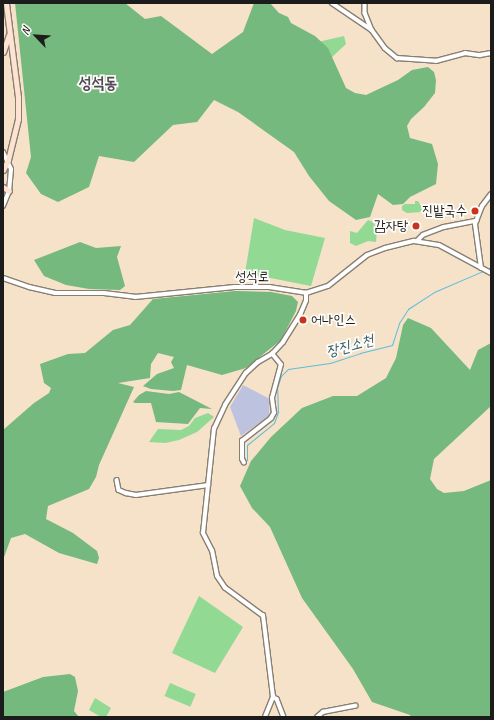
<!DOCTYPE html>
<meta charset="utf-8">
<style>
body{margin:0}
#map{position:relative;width:494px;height:720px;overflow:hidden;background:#f5e2c9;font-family:Caveat,"Poor Story",sans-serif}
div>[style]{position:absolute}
.industrial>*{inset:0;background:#bdc3de}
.green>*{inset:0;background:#92d994;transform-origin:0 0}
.forest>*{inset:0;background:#75b97e}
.stream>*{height:1px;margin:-0.5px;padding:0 0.5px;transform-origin:0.5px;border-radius:0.5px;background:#5dbddb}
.roads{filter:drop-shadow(1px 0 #887f72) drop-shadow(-1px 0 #887f72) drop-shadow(0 1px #887f72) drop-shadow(0 -1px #887f72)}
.minor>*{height:3.5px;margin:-1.75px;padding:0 1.75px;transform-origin:1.75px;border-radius:1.75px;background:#fff}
.tertiary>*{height:4px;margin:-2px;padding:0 2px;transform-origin:2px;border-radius:2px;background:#fff}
.secondary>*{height:5px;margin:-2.5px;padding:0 2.5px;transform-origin:2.5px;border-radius:2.5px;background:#fee3d2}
.dots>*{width:11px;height:11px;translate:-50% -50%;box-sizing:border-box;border:2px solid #fdfcf7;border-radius:50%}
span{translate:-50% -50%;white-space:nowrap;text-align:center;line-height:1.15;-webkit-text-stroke:3.5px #fdfcf7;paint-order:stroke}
.poi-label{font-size:14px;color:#1c1c1c}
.right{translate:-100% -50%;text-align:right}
.left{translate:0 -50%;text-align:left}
.street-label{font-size:14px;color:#1c1c1c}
.water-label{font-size:15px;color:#365c68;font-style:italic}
.quarter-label{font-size:16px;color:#514858;font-weight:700}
.frame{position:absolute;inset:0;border:4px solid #1c1c1c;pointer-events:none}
.north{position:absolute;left:16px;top:16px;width:40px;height:40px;-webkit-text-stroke:3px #fdfcf7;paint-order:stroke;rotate:295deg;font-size:11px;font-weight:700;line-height:16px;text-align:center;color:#1c1c1c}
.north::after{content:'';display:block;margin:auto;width:14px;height:18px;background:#1c1c1c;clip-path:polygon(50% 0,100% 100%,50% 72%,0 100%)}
</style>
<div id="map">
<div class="industrial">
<i style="clip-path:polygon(243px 385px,270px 399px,269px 416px,241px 436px,230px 407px)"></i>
</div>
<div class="green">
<i style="clip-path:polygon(344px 36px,346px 44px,331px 58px,319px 43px,322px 41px)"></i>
<i style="clip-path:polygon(415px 201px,418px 201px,421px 206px,424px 206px,421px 212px,407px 213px,402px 210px,402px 206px,405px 204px,415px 204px)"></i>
<i style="clip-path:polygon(254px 218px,285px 230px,325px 238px,311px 286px,245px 273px)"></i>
<i style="clip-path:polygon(368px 220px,373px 222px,377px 229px,376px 242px,368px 241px,356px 246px,350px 243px,350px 231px,357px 233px)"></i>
<i style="clip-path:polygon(208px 413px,214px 417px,197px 432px,179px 440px,165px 443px,149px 442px,158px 429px,181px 430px,189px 426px,195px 418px)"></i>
<i style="clip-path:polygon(199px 596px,243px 627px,215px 673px,172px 653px)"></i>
<i style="left:170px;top:683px;width:28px;height:14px;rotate:23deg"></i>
<i style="clip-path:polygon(95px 698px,111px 708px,106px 717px,101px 717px,89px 710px)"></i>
</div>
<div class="forest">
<i style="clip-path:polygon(15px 3px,125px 3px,145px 19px,161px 16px,212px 54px,243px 32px,254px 3px,270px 3px,279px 13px,288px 17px,291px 23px,315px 36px,328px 48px,346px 88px,355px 93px,366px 95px,398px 80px,412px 70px,428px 67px,434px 72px,436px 80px,435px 93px,424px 107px,411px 119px,407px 126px,410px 138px,432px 144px,438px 164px,436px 184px,410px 197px,403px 204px,393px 205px,378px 194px,370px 217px,356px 220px,329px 201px,309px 176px,294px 152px,238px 112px,214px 100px,197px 122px,173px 125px,134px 162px,99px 156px,89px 187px,58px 202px,41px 194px,26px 173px,31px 157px)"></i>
<i style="clip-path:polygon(80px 242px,96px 248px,121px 246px,117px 257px,125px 286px,120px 290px,89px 289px,66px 285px,44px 276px,34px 260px)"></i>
<i style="clip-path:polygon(235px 291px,271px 292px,292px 296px,298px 302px,296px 311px,281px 340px,246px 368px,222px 375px,187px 365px,181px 390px,173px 391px,151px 389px,143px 386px,157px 374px,174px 368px,171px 362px,174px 357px,158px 353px,151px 364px,150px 378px,118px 383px,134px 387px,99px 465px,96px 477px,89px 489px,48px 506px,46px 519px,73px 533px,97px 551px,99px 558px,97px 564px,59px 553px,25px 534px,11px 538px,3px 560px,3px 430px,34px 403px,49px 393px,51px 388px,44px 383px,40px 364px,68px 354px,85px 353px,113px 330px,130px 325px,153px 299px)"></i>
<i style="clip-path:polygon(408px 318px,431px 328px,470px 370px,478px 350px,491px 343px,491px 406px,434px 459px,430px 479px,437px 489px,444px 493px,464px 491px,491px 480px,491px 717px,411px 717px,410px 715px,372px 702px,353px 669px,302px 598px,270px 527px,252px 508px,240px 486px,251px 461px,271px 437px,302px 408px,333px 396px,357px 396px,386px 378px,396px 358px,403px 325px)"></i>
<i style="clip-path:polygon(146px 391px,169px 394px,179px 392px,212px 409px,200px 408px,188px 424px,156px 422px,151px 403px,135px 403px,133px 402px,139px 395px)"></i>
<i style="clip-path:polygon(70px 674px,75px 677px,78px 691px,74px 711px,79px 717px,3px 717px,3px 692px,43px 677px)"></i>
</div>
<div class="stream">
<i style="left:487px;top:269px;width:4px;rotate:-27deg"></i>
<i style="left:247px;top:460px;width:15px;rotate:-90deg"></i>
<i style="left:247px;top:445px;width:35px;rotate:-39deg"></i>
<i style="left:274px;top:423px;width:12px;rotate:-70deg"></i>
<i style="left:278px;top:412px;width:24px;rotate:-92deg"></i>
<i style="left:277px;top:388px;width:13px;rotate:-72deg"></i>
<i style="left:281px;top:376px;width:10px;rotate:-45deg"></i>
<i style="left:288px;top:369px;width:42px;rotate:-8.1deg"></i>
<i style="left:330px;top:363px;width:32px;rotate:-18deg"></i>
<i style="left:360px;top:353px;width:33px;rotate:-14deg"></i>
<i style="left:392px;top:345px;width:23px;rotate:-72deg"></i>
<i style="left:399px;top:323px;width:17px;rotate:-57deg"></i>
<i style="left:408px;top:309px;width:31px;rotate:-33deg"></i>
<i style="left:434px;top:292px;width:56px;rotate:-23.3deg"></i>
</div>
<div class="roads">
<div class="minor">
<i style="left:332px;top:3px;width:48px;rotate:34deg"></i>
<i style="left:365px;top:3px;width:10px;rotate:90deg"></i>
<i style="left:365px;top:13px;width:18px;rotate:68deg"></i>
<i style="left:372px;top:30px;width:22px;rotate:54deg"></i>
<i style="left:385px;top:48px;width:16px;rotate:40deg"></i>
<i style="left:397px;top:58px;width:39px;rotate:4deg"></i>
<i style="left:436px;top:61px;width:30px;rotate:-15deg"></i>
<i style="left:465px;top:53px;width:15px;rotate:8deg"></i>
<i style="left:480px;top:55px;width:11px;rotate:-10deg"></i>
<i style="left:417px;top:241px;width:8px;rotate:-45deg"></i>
<i style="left:423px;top:235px;width:22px;rotate:-21deg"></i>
<i style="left:444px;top:227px;width:33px;rotate:-11deg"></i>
<i style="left:244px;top:463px;width:4px;rotate:-117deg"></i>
<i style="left:242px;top:459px;width:18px;rotate:-90deg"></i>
<i style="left:242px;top:441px;width:37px;rotate:-38deg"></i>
<i style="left:271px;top:418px;width:6px;rotate:-59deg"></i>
<i style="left:274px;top:413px;width:15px;rotate:-98deg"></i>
<i style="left:272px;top:398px;width:34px;rotate:-75deg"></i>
<i style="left:281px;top:365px;width:14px;rotate:-129deg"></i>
<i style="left:117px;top:480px;width:10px;rotate:79deg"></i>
<i style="left:119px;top:490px;width:8px;rotate:23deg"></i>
<i style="left:126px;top:493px;width:10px;rotate:11deg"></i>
<i style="left:136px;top:495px;width:73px;rotate:-7.9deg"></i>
<i style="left:273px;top:697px;width:4px;rotate:27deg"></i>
<i style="left:277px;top:699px;width:19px;rotate:69deg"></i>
<i style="left:265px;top:717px;width:22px;rotate:-68deg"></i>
<i style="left:273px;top:697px;width:82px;rotate:-97deg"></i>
<i style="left:263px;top:616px;width:47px;rotate:-143.6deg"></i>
<i style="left:225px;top:588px;width:14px;rotate:-124deg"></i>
<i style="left:217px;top:576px;width:25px;rotate:-101deg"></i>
<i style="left:212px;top:551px;width:20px;rotate:-117deg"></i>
<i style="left:203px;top:533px;width:105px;rotate:-84deg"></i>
<i style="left:214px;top:429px;width:26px;rotate:-65deg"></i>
<i style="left:225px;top:405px;width:38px;rotate:-57deg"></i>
<i style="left:246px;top:373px;width:16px;rotate:-43deg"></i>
<i style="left:258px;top:362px;width:16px;rotate:-30deg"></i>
<i style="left:272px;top:354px;width:16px;rotate:-47deg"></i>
<i style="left:283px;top:342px;width:32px;rotate:-58deg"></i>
<i style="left:300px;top:315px;width:15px;rotate:-67deg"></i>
<i style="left:306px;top:301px;width:8px;rotate:-90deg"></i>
<i style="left:317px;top:717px;width:8px;rotate:-40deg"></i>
<i style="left:323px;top:712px;width:33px;rotate:-11deg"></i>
</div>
<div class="tertiary">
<i style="left:3px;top:152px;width:19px;rotate:65deg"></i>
<i style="left:11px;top:169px;width:22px;rotate:95deg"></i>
<i style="left:9px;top:191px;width:16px;rotate:112deg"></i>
<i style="left:481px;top:268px;width:44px;rotate:-97.8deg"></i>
<i style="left:475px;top:224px;width:19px;rotate:-69deg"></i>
<i style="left:482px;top:206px;width:15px;rotate:-53deg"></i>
<i style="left:3px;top:278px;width:28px;rotate:19deg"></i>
<i style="left:29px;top:287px;width:27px;rotate:13deg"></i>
<i style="left:55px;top:293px;width:49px"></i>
<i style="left:104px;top:293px;width:31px;rotate:7deg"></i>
<i style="left:135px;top:297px;width:100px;rotate:-5.7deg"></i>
<i style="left:235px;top:287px;width:34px"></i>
<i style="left:269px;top:287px;width:37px;rotate:9deg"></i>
<i style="left:306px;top:293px;width:23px;rotate:-18deg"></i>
<i style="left:328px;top:286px;width:50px;rotate:-38.5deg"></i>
<i style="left:367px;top:255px;width:19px;rotate:-21deg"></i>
<i style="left:385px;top:248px;width:30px;rotate:-14deg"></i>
<i style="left:414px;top:241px;width:25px;rotate:9deg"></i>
<i style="left:439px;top:245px;width:59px;rotate:28.3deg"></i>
</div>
<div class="secondary">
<i style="left:3px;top:52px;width:18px;rotate:-71deg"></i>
<i style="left:3px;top:170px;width:11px;rotate:-63deg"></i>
<i style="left:8px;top:160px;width:42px;rotate:-76.3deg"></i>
<i style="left:18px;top:119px;width:22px;rotate:-90deg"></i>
<i style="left:18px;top:97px;width:95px;rotate:-97.3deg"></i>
<i style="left:3px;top:187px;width:7px;rotate:34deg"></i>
</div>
</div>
<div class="dots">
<i style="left:475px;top:211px;background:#c8321e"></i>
<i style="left:416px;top:226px;background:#c8321e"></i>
<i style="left:303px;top:320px;background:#c8321e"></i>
</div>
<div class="poi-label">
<span class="right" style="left:467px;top:211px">진밭국수</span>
<span class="right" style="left:408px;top:226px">감자탕</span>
<span class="left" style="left:311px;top:320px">어나인스</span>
</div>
<div class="street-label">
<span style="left:252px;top:277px">성석로</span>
</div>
<div class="water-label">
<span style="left:350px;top:346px;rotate:-15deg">장진소천</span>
</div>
<div class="quarter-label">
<span style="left:98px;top:83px">성석동</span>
</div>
<div class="frame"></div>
<div class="north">N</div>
</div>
